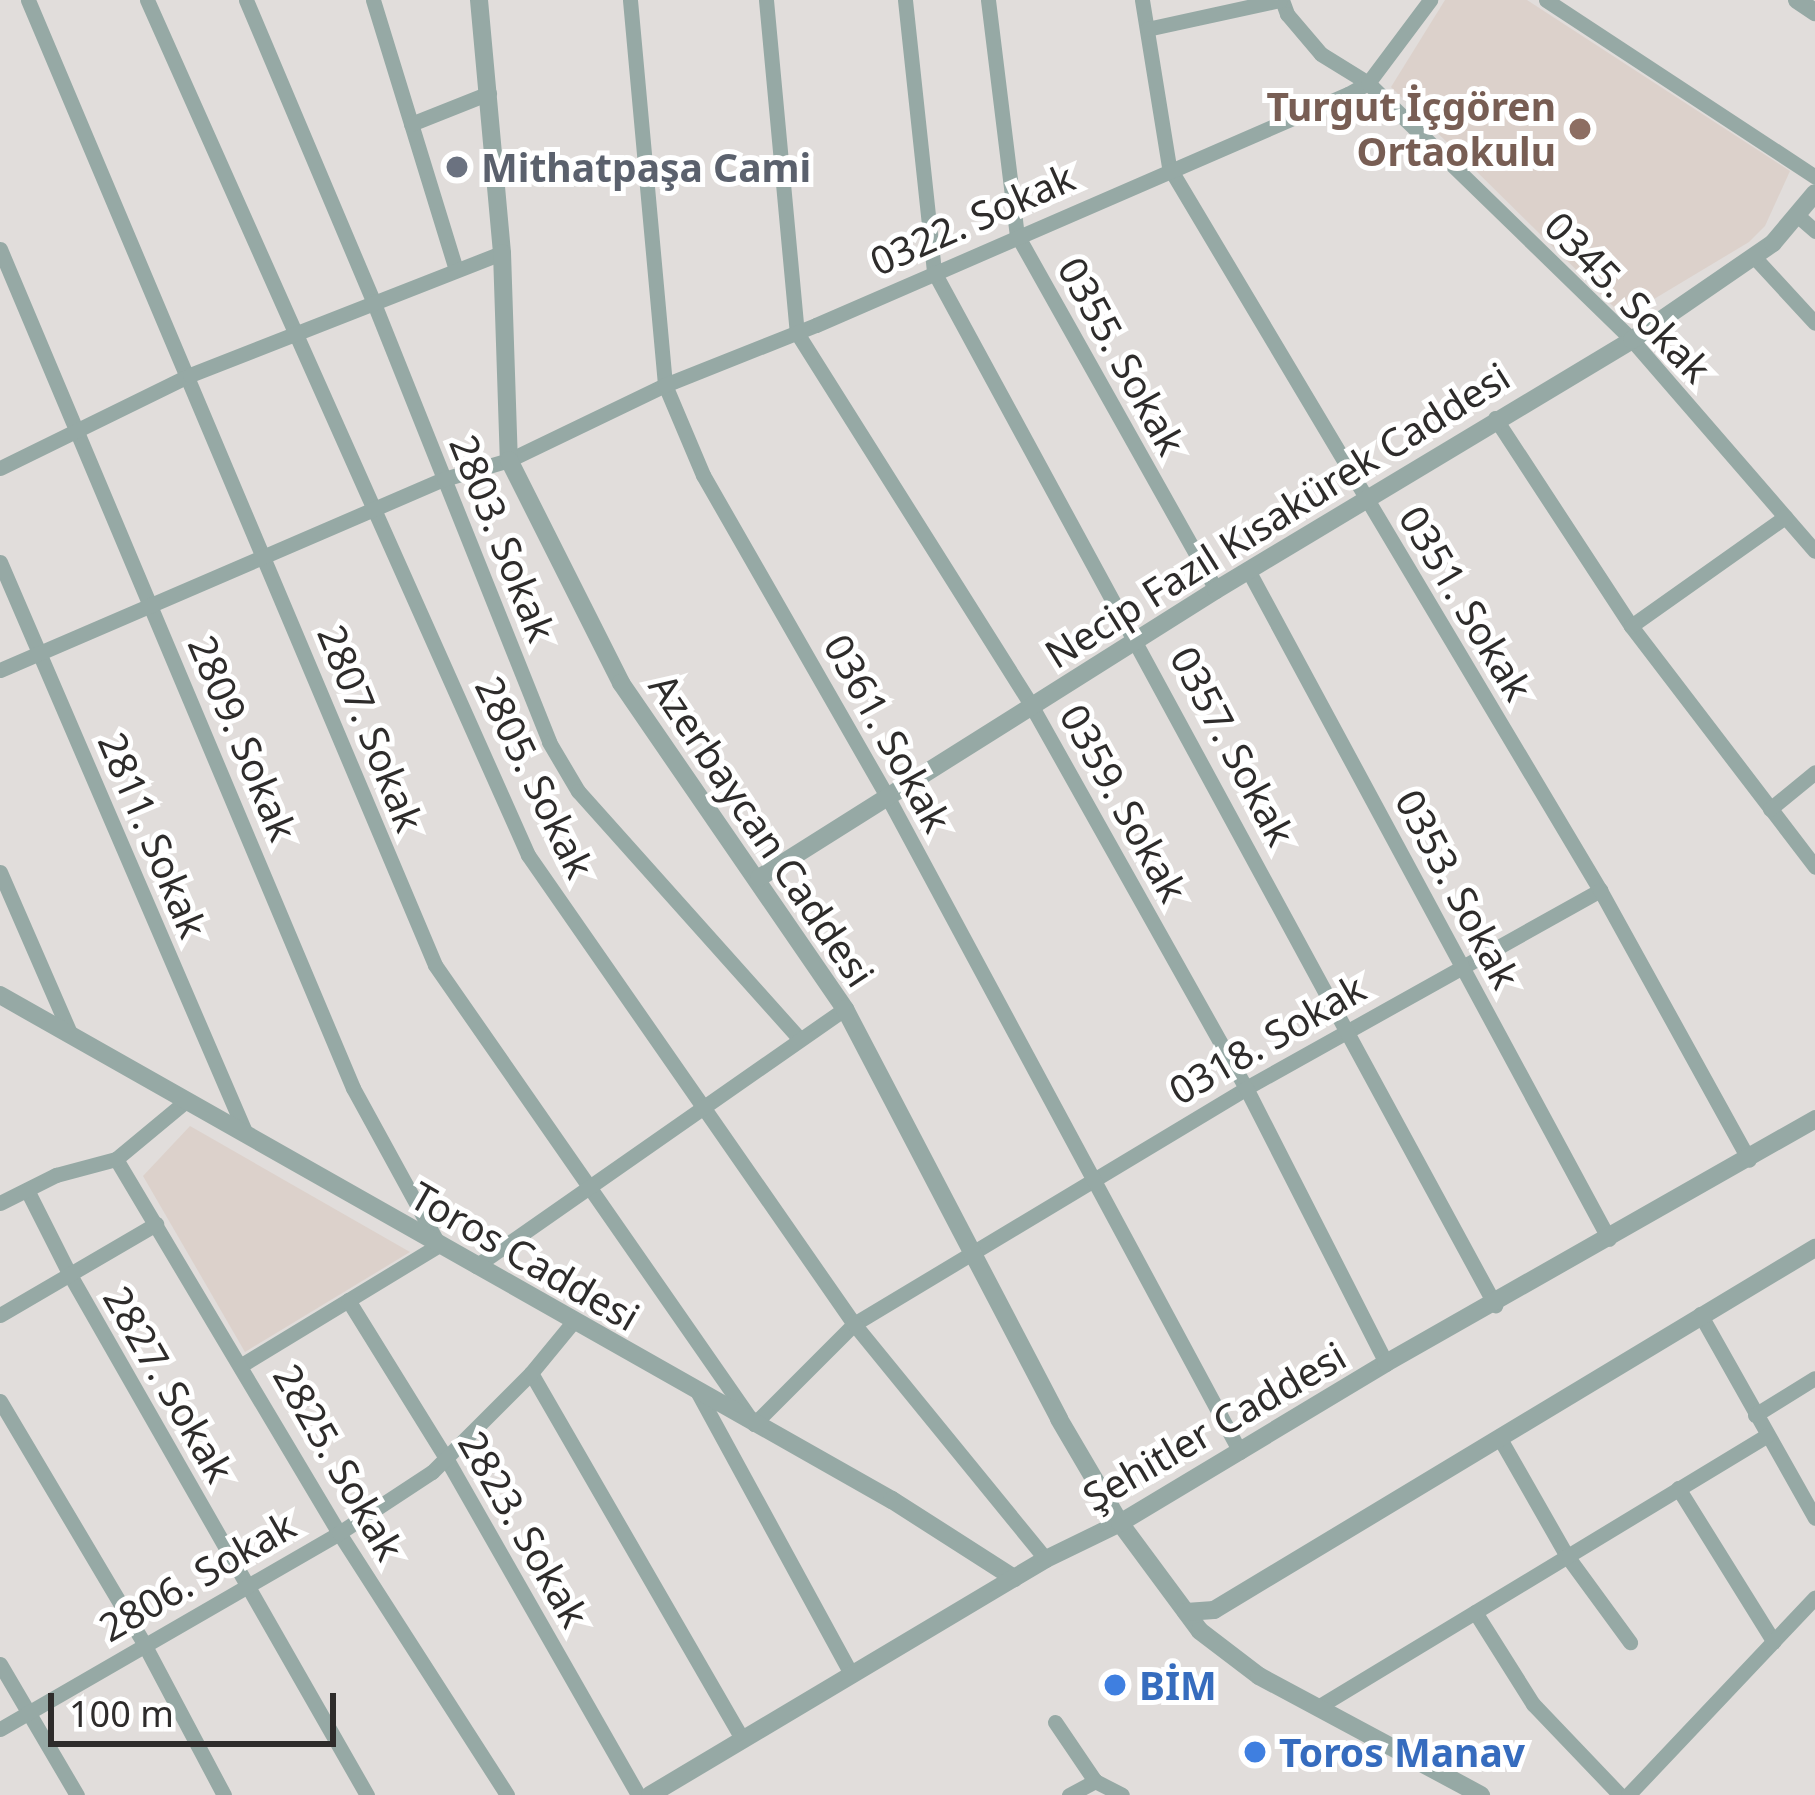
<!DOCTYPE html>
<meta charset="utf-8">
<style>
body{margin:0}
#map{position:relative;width:1815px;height:1795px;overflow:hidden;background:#e1dddb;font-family:"Noto Sans",sans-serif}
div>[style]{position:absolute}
.built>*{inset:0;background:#dcd1cb}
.minor>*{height:15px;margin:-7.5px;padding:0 7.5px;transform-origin:7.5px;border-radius:7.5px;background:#96a9a5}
.tertiary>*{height:18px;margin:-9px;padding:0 9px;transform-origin:9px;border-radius:9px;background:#96a9a5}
.dots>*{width:33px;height:33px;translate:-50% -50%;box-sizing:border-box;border:6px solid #fff;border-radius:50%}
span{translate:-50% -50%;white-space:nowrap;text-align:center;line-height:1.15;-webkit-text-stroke:10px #fff;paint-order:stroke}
.education-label{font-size:39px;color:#785e54;font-weight:700}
.right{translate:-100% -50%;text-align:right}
.worship-label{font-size:39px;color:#5b616d;font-weight:700}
.left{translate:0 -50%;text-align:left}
.street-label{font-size:39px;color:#2e2c2b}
.shop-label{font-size:39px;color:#366cbe;font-weight:700}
.scale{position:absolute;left:48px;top:1693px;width:288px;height:54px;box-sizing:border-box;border:6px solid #2e2c2b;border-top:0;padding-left:15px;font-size:36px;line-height:42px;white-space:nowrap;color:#2e2c2b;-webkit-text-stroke:9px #fff;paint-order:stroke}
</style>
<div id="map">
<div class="built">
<i style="clip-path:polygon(1445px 0,1527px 0,1790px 171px,1765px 226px,1749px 242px,1624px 317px,1391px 87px)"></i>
<i style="clip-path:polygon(190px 1126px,410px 1252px,245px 1352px,143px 1176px)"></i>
</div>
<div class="minor">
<i style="left:28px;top:0;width:1047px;rotate:67.13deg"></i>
<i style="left:435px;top:965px;width:559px;rotate:55.2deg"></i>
<i style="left:754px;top:1424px;width:141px;rotate:-45deg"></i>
<i style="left:854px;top:1324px;width:458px;rotate:-31deg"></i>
<i style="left:1246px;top:1088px;width:406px;rotate:-29.2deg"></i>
<i style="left:147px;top:0;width:936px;rotate:65.98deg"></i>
<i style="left:528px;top:855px;width:571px;rotate:55.2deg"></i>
<i style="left:854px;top:1324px;width:303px;rotate:50.8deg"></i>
<i style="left:246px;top:0;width:327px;rotate:67.1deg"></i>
<i style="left:373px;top:301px;width:475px;rotate:68.2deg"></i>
<i style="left:549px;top:742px;width:57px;rotate:59.4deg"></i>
<i style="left:578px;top:791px;width:333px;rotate:48.2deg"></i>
<i style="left:373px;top:0;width:282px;rotate:72.9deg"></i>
<i style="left:630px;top:0;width:387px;rotate:84.8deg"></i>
<i style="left:665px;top:385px;width:98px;rotate:67.1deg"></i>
<i style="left:703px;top:475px;width:370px;rotate:60.2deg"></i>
<i style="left:887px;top:796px;width:745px;rotate:61.71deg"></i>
<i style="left:766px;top:0;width:334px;rotate:84.7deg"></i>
<i style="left:797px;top:333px;width:439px;rotate:57.8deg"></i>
<i style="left:1031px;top:705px;width:439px;rotate:60.7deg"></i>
<i style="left:1246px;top:1088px;width:309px;rotate:63deg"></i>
<i style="left:905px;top:0;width:274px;rotate:83.9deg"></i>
<i style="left:934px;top:272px;width:1176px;rotate:61.49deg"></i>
<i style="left:988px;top:0;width:237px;rotate:83deg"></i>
<i style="left:1017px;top:235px;width:407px;rotate:60.7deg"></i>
<i style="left:1142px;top:0;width:169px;rotate:80.8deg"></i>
<i style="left:1169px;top:167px;width:842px;rotate:59.2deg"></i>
<i style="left:1600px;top:890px;width:308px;rotate:61.1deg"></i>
<i style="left:1282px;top:0;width:15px;rotate:70deg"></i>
<i style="left:1287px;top:14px;width:52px;rotate:49.6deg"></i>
<i style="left:1321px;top:54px;width:55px;rotate:31.7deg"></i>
<i style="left:1368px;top:83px;width:368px;rotate:44.2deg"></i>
<i style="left:1632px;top:340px;width:279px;rotate:49.1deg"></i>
<i style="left:1546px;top:0;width:322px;rotate:33.3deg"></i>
<i style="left:1147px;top:29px;width:136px;rotate:-12.3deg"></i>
<i style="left:411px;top:124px;width:84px;rotate:-21.7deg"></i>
<i style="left:1798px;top:216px;width:23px;rotate:41deg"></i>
<i style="left:0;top:249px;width:910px;rotate:67.18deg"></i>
<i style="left:353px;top:1088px;width:179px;rotate:61.3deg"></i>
<i style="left:439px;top:1245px;width:229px;rotate:148.7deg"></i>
<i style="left:1755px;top:258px;width:88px;rotate:47.3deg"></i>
<i style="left:1495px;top:418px;width:249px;rotate:56.8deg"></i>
<i style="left:1631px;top:626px;width:303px;rotate:52.6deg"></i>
<i style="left:0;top:468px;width:212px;rotate:-26.1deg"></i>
<i style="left:190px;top:375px;width:335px;rotate:-21.4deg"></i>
<i style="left:0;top:562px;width:623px;rotate:66.73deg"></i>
<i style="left:1248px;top:570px;width:760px;rotate:61.65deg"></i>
<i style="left:1631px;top:626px;width:189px;rotate:-35.3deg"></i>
<i style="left:0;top:670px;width:483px;rotate:-23.3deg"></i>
<i style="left:444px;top:479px;width:68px;rotate:-16.3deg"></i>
<i style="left:509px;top:460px;width:173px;rotate:-25.7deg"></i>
<i style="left:665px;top:385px;width:162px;rotate:-21.7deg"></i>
<i style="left:816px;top:325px;width:580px;rotate:-23.47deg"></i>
<i style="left:1348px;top:94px;width:23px;rotate:-29deg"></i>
<i style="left:1368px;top:83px;width:104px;rotate:-53.2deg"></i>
<i style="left:1770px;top:809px;width:58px;rotate:-39.4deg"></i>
<i style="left:0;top:872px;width:178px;rotate:66.5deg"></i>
<i style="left:116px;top:1159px;width:435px;rotate:59.2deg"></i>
<i style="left:339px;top:1533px;width:311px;rotate:57.3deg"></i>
<i style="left:27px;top:1190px;width:95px;rotate:63.2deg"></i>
<i style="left:70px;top:1275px;width:599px;rotate:60.27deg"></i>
<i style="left:0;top:1203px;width:63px;rotate:-26.6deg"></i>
<i style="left:56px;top:1175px;width:62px;rotate:-14.9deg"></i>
<i style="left:116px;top:1159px;width:92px;rotate:-39.7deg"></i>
<i style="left:476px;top:1266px;width:450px;rotate:-34.9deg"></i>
<i style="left:348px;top:1300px;width:186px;rotate:58.2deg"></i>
<i style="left:446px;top:1458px;width:388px;rotate:60.3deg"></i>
<i style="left:1700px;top:1314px;width:234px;rotate:60.6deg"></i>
<i style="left:0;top:1315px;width:181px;rotate:-30.3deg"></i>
<i style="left:531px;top:1373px;width:422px;rotate:60deg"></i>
<i style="left:698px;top:1393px;width:321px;rotate:61.4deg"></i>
<i style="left:0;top:1401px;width:282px;rotate:59.3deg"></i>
<i style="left:144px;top:1644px;width:171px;rotate:62.1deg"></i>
<i style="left:1755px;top:1415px;width:70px;rotate:-31.7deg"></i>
<i style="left:1499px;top:1437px;width:137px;rotate:60.3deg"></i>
<i style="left:1567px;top:1556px;width:107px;rotate:53.8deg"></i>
<i style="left:1678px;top:1488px;width:181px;rotate:58.1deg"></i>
<i style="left:1475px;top:1612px;width:109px;rotate:57.8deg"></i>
<i style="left:1533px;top:1704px;width:126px;rotate:46.3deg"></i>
<i style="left:0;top:1664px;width:152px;rotate:59.6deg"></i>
<i style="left:1318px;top:1707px;width:524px;rotate:-31.17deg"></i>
<i style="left:1055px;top:1722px;width:71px;rotate:55.9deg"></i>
<i style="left:0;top:1729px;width:392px;rotate:-30deg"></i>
<i style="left:339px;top:1533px;width:111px;rotate:-33.3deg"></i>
<i style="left:432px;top:1472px;width:140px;rotate:-45deg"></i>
<i style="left:531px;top:1373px;width:66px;rotate:-50.5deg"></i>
<i style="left:1069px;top:1795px;width:30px;rotate:-28deg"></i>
<i style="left:1095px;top:1781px;width:30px;rotate:27deg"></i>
<i style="left:1628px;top:1795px;width:272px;rotate:-46.6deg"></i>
</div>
<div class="tertiary">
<i style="left:479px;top:0;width:254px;rotate:84.8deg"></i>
<i style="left:502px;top:253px;width:207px;rotate:88.1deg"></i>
<i style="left:509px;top:460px;width:250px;rotate:63.3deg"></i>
<i style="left:621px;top:683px;width:396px;rotate:55.5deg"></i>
<i style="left:845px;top:1009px;width:462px;rotate:62.4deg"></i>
<i style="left:1059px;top:1419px;width:121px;rotate:59.6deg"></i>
<i style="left:1120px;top:1523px;width:134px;rotate:53.5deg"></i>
<i style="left:1200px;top:1631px;width:74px;rotate:37.3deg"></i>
<i style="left:1259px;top:1676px;width:252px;rotate:28.2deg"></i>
<i style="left:1797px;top:0;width:22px;rotate:34deg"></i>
<i style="left:759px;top:878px;width:540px;rotate:-32.22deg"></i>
<i style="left:1216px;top:590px;width:485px;rotate:-31deg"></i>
<i style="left:1632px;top:340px;width:171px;rotate:-34.5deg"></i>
<i style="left:1773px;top:243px;width:65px;rotate:-50deg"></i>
<i style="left:0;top:995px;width:1025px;rotate:29.52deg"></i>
<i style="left:892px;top:1500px;width:145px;rotate:32.6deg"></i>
<i style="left:1186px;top:1612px;width:28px;rotate:-4deg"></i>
<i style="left:1214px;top:1610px;width:702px;rotate:-31.06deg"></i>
<i style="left:650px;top:1795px;width:461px;rotate:-30.8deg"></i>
<i style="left:1046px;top:1559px;width:82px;rotate:-25.9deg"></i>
<i style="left:1120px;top:1523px;width:310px;rotate:-31deg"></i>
<i style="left:1386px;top:1363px;width:494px;rotate:-29.6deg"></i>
</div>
<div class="dots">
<i style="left:1580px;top:129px;background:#8d6e63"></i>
<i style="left:457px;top:167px;background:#6b7280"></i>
<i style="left:1115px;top:1685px;background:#3f7fe0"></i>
<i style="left:1255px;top:1752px;background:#3f7fe0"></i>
</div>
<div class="education-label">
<span class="right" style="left:1556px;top:129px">Turgut İçgören<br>Ortaokulu</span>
</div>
<div class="worship-label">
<span class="left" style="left:481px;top:167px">Mithatpaşa Cami</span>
</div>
<div class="street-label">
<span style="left:972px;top:219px;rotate:-24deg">0322. Sokak</span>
<span style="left:1628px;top:297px;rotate:46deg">0345. Sokak</span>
<span style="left:1122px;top:356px;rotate:61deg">0355. Sokak</span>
<span style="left:1277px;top:515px;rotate:-32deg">Necip Fazıl Kısakürek Caddesi</span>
<span style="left:503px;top:538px;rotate:68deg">2803. Sokak</span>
<span style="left:1466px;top:603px;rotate:59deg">0351. Sokak</span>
<span style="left:371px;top:728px;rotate:68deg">2807. Sokak</span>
<span style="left:888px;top:733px;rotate:61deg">0361. Sokak</span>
<span style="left:243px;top:738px;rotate:67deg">2809. Sokak</span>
<span style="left:1233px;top:746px;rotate:62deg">0357. Sokak</span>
<span style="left:535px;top:777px;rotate:64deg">2805. Sokak</span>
<span style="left:1124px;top:803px;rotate:61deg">0359. Sokak</span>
<span style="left:762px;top:830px;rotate:56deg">Azerbaycan Caddesi</span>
<span style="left:153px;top:835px;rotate:67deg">2811. Sokak</span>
<span style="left:1458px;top:889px;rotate:62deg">0353. Sokak</span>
<span style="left:1267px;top:1039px;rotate:-30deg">0318. Sokak</span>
<span style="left:525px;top:1256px;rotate:30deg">Toros Caddesi</span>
<span style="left:169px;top:1384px;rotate:60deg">2827. Sokak</span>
<span style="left:1214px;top:1426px;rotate:-30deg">Şehitler Caddesi</span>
<span style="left:339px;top:1462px;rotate:60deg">2825. Sokak</span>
<span style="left:524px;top:1529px;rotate:60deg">2823. Sokak</span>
<span style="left:197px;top:1576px;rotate:-30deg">2806. Sokak</span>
</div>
<div class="shop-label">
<span class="left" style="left:1139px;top:1685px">BİM</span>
<span class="left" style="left:1279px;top:1752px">Toros Manav</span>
</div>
<div class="scale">100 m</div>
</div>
